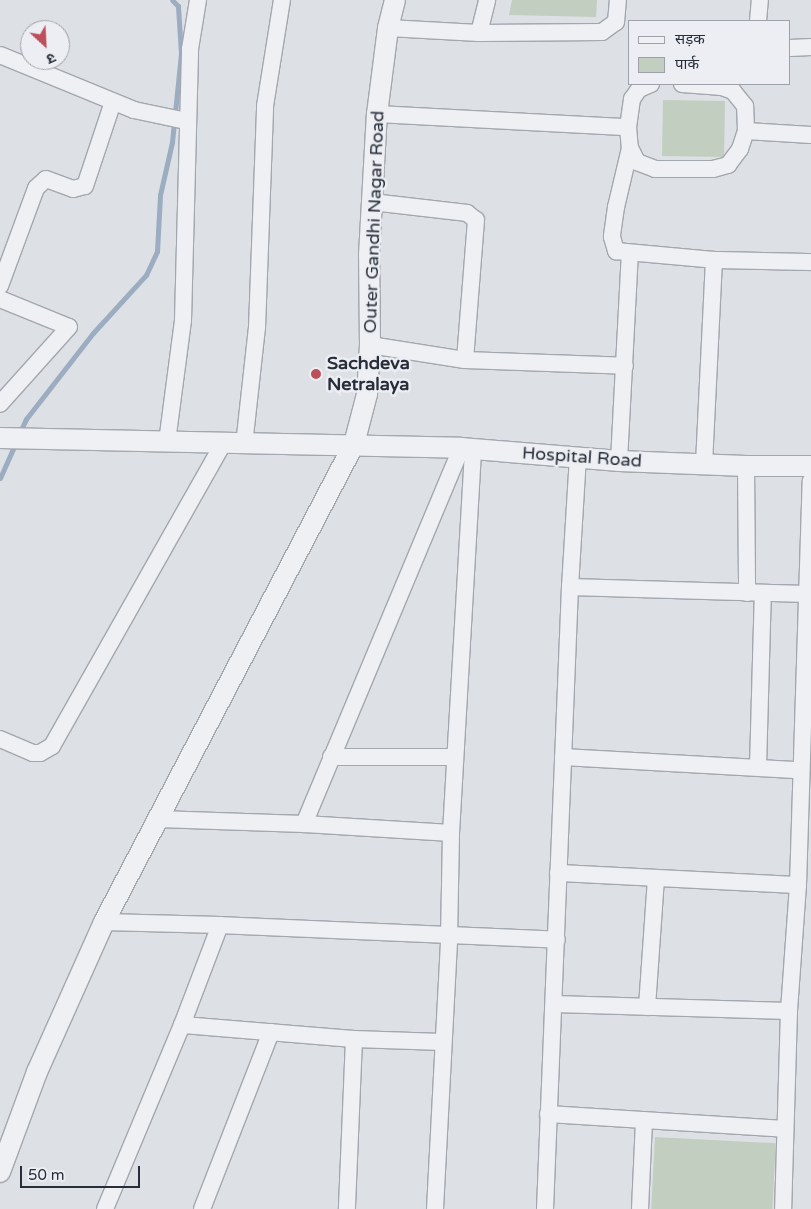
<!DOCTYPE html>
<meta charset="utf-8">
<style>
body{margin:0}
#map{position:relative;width:811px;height:1209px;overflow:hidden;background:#dde0e5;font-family:"Varela Round","Noto Sans Devanagari",sans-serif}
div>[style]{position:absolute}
.green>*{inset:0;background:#c2cebf;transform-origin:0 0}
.stream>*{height:5px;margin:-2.5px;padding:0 2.5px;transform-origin:2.5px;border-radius:2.5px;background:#9cacc1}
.roads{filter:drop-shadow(1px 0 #a3a7ae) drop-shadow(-1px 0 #a3a7ae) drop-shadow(0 1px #a3a7ae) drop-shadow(0 -1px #a3a7ae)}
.minor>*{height:16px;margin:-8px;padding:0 8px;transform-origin:8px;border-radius:8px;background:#eff0f4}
.tertiary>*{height:20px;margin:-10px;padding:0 10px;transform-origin:10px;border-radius:10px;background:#eff0f4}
.dots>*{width:14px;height:14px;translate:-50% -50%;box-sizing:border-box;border:2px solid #eceef3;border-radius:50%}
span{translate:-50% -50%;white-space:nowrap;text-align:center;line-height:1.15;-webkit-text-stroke:5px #eceef3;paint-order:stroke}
.street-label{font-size:18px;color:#282e39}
.poi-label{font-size:18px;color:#282e39;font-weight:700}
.left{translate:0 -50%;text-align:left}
.legend{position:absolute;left:628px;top:20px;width:162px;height:65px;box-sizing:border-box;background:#eceef3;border:1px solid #9ea1a9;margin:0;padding:6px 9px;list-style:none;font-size:15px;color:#282e39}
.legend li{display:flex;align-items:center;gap:10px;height:25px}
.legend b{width:25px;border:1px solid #9ea1a9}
.north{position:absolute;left:20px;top:20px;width:50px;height:50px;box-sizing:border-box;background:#eceef3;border:1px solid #9ea1a9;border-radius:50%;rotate:155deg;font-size:14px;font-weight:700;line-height:20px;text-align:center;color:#282e39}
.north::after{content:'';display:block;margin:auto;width:18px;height:22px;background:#bd4f5b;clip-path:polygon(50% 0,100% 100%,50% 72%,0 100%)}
.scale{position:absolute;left:20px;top:1166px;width:120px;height:22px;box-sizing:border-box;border:2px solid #282e39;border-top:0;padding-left:6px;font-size:15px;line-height:18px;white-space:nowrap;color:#282e39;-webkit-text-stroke:4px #eceef3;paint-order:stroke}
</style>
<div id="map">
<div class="green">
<i style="clip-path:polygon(512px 0,597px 0,596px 17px,509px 15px)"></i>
<i style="left:663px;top:100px;width:62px;height:56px;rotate:1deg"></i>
<i style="left:655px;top:1137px;width:121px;height:72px;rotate:3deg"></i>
</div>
<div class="stream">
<i style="left:19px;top:434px;width:17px;rotate:-65deg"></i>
<i style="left:26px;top:419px;width:109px;rotate:-52.1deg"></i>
<i style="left:93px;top:333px;width:79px;rotate:-47.6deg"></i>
<i style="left:146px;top:275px;width:26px;rotate:-65deg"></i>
<i style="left:157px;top:251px;width:56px;rotate:-86.9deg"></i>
<i style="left:160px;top:195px;width:54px;rotate:-77.2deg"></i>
<i style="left:172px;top:142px;width:89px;rotate:-84.2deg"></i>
<i style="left:181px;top:53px;width:47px;rotate:-93.7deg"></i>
<i style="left:178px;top:6px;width:8px;rotate:-135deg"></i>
<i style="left:0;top:478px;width:39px;rotate:-66deg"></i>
</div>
<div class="roads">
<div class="minor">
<i style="left:758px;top:21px;width:21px;rotate:-85deg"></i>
<i style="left:388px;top:28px;width:91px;rotate:3.1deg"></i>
<i style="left:479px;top:33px;width:123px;rotate:-0.5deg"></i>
<i style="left:602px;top:32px;width:17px;rotate:-36deg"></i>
<i style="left:616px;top:22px;width:22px;rotate:-85deg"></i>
<i style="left:479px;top:33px;width:34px;rotate:-76deg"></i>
<i style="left:790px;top:48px;width:21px;rotate:-3deg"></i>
<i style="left:0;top:55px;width:145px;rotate:22.3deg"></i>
<i style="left:134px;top:110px;width:53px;rotate:11.9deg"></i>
<i style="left:651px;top:84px;width:13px;rotate:157deg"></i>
<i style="left:639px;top:89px;width:12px;rotate:125deg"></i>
<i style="left:632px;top:99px;width:28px;rotate:98deg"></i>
<i style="left:628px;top:127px;width:21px;rotate:85deg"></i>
<i style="left:630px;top:148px;width:16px;rotate:63deg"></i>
<i style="left:637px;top:162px;width:19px;rotate:21deg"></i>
<i style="left:655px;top:169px;width:58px"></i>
<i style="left:713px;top:169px;width:16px;rotate:-15deg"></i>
<i style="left:728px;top:165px;width:20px;rotate:-53deg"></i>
<i style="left:740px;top:149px;width:19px;rotate:-72deg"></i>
<i style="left:746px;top:131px;width:25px;rotate:-92deg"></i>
<i style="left:745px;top:106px;width:19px;rotate:-129deg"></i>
<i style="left:733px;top:91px;width:12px;rotate:-160deg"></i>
<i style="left:722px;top:87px;width:40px;rotate:-175.7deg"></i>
<i style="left:377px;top:114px;width:251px;rotate:3deg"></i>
<i style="left:746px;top:131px;width:65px;rotate:3.5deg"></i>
<i style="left:630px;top:148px;width:61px;rotate:103.3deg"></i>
<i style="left:616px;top:207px;width:30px;rotate:98deg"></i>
<i style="left:612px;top:237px;width:15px;rotate:74deg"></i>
<i style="left:616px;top:251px;width:98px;rotate:5.2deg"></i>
<i style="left:714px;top:260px;width:97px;rotate:1.2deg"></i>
<i style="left:372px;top:202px;width:96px;rotate:6.6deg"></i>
<i style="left:467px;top:213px;width:11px;rotate:38deg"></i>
<i style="left:476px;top:220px;width:140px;rotate:94.5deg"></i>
<i style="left:0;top:286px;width:104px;rotate:-69.8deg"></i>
<i style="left:36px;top:188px;width:13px;rotate:-42deg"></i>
<i style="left:46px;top:179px;width:29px;rotate:20deg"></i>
<i style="left:73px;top:189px;width:12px;rotate:-14deg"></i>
<i style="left:85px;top:186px;width:89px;rotate:-71.6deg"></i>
<i style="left:0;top:299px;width:74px;rotate:22.1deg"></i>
<i style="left:69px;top:327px;width:103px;rotate:131.9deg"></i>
<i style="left:370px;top:345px;width:96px;rotate:9deg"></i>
<i style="left:465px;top:360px;width:160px;rotate:2.1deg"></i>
<i style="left:167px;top:442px;width:123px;rotate:-82.5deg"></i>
<i style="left:183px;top:320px;width:271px;rotate:-88.5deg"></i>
<i style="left:190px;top:49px;width:50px;rotate:-80.7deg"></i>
<i style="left:244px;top:445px;width:118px;rotate:-83.7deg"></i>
<i style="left:257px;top:328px;width:222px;rotate:-87.9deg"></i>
<i style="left:265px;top:106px;width:107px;rotate:-80.9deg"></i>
<i style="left:619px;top:461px;width:207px;rotate:-87deg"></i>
<i style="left:704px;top:464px;width:204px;rotate:-87.2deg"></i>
<i style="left:746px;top:466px;width:127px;rotate:89.5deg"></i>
<i style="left:570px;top:587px;width:237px;rotate:1.7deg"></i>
<i style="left:0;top:739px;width:36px;rotate:23deg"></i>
<i style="left:33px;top:753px;width:7px"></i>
<i style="left:40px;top:753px;width:14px;rotate:-30deg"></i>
<i style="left:52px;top:746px;width:346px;rotate:-60.5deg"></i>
<i style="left:331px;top:757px;width:124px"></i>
<i style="left:563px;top:757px;width:236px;rotate:3.2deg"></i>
<i style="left:758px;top:767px;width:174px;rotate:-88.4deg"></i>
<i style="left:158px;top:819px;width:146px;rotate:2deg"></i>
<i style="left:451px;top:833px;width:147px;rotate:-176.5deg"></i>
<i style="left:304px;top:824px;width:407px;rotate:-67.3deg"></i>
<i style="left:558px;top:873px;width:240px;rotate:2.9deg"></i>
<i style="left:798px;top:885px;width:126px;rotate:94.1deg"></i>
<i style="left:789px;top:1011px;width:198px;rotate:91.7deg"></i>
<i style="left:798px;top:885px;width:404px;rotate:-88.2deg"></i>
<i style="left:104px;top:922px;width:116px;rotate:1.5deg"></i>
<i style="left:220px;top:925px;width:107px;rotate:110.8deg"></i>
<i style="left:182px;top:1025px;width:173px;rotate:4.7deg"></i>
<i style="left:354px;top:1039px;width:170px;rotate:92.4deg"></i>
<i style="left:220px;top:925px;width:337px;rotate:2.5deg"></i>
<i style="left:554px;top:1004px;width:235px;rotate:1.7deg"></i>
<i style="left:647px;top:1007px;width:129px;rotate:-86deg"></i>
<i style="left:354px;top:1039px;width:88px;rotate:2deg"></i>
<i style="left:548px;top:1114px;width:237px;rotate:3.6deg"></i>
<i style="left:105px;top:1209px;width:199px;rotate:-67.3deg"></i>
<i style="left:202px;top:1209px;width:190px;rotate:-68.7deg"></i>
<i style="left:435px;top:1209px;width:271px;rotate:-87deg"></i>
<i style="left:449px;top:938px;width:105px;rotate:-88.9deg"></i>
<i style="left:451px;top:833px;width:385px;rotate:-86.7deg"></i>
<i style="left:545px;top:1209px;width:623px;rotate:-87.7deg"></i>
<i style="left:570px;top:587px;width:129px;rotate:-86.5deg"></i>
<i style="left:640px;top:1209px;width:89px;rotate:-87.4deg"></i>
</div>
<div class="tertiary">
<i style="left:0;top:438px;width:461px;rotate:1.2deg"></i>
<i style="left:461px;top:448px;width:159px;rotate:4.7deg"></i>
<i style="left:619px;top:461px;width:127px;rotate:2.3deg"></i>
<i style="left:746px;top:466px;width:65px"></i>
<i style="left:0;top:1172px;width:107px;rotate:-69.7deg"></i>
<i style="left:37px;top:1072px;width:164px;rotate:-65.9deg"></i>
<i style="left:104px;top:922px;width:539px;rotate:-62.39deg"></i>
<i style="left:354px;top:444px;width:52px;rotate:-75.4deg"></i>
<i style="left:367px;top:394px;width:49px;rotate:-86.5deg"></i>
<i style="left:370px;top:345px;width:90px;rotate:-90.6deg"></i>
<i style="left:369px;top:255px;width:141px;rotate:-86.8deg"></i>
<i style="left:377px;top:114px;width:87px;rotate:-82.7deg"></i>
<i style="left:388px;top:28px;width:29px;rotate:-76deg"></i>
</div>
</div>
<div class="dots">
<i style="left:316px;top:374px;background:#bd4f5b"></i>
</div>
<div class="street-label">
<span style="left:374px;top:222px;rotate:-88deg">Outer Gandhi Nagar Road</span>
<span style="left:582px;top:457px;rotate:4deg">Hospital Road</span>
</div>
<div class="poi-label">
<span class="left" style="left:327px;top:374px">Sachdeva<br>Netralaya</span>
</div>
<ul class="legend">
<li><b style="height:6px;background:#eff0f4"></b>सड़क</li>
<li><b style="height:14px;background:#c2cebf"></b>पार्क</li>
</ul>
<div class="north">उ</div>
<div class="scale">50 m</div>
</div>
